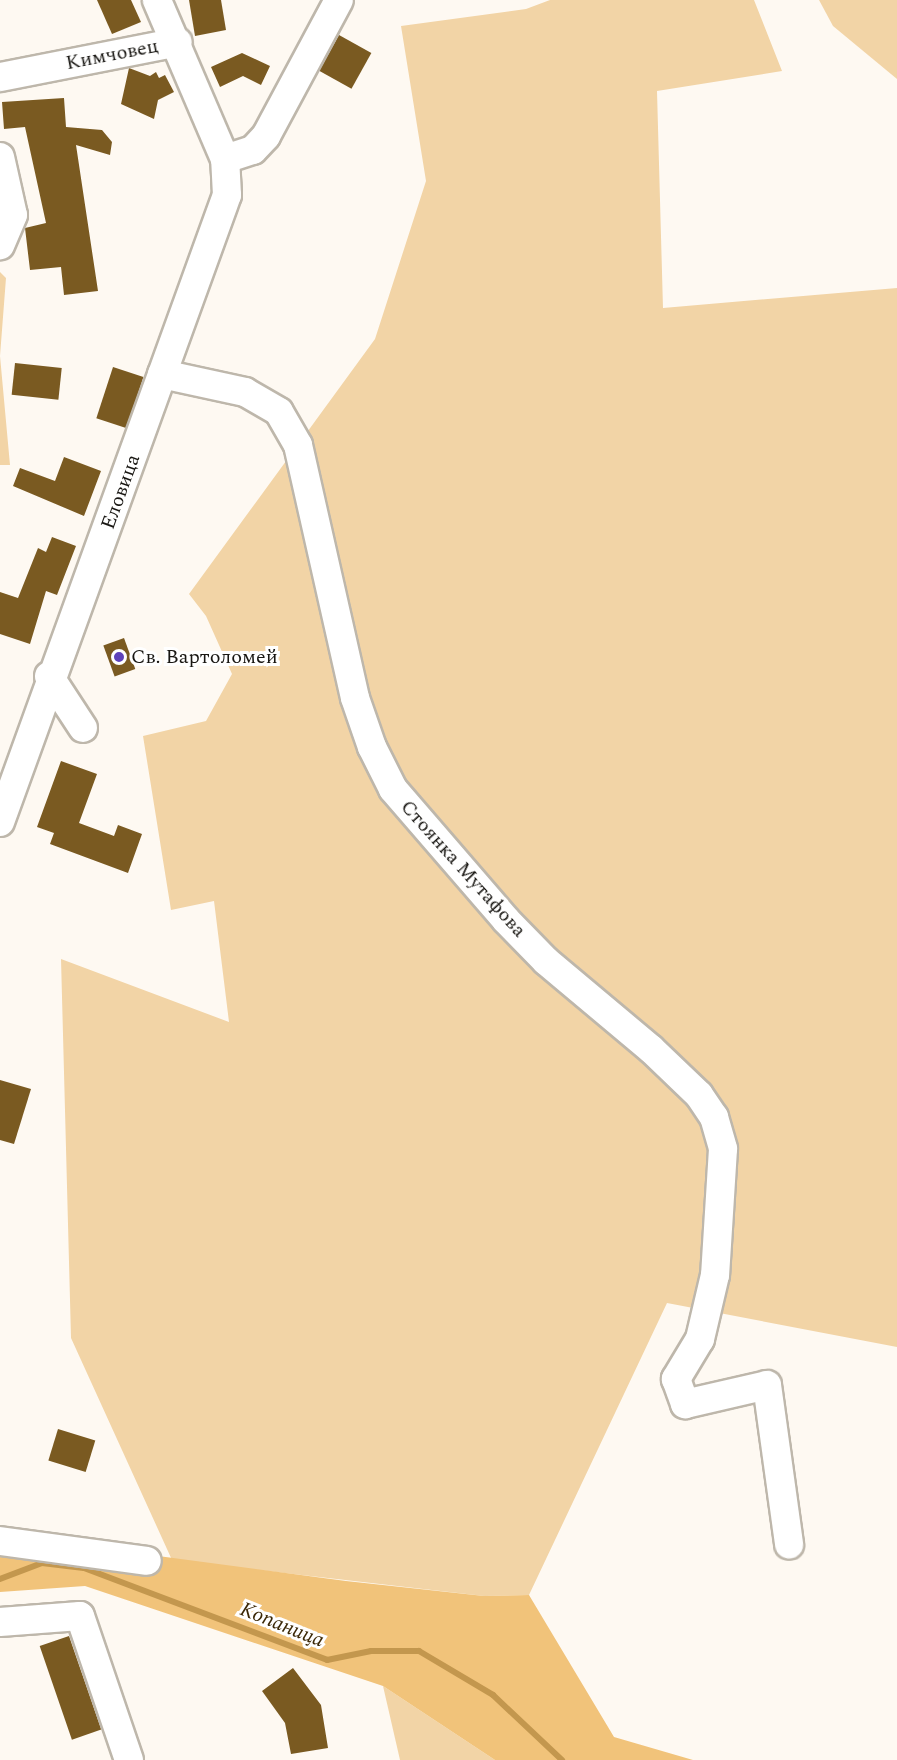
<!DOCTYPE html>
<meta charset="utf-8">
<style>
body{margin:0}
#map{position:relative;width:897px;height:1760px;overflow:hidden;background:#fef9f2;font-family:Spectral,serif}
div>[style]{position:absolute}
.green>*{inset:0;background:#f2d4a6}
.forest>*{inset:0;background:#f1c37a}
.stream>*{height:6px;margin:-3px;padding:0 3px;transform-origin:3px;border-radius:3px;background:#c3974e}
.building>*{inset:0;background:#7a5a21;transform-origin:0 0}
.roads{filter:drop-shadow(2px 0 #beb7ab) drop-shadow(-2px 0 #beb7ab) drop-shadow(0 2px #beb7ab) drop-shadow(0 -2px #beb7ab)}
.minor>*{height:28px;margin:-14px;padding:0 14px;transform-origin:14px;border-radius:14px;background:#fff}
.dots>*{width:16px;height:16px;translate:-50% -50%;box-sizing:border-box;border:3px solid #fff;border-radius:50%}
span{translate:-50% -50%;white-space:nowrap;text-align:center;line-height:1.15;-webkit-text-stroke:6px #fff;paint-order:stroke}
.street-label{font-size:20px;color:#181612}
.poi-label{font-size:20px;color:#181612}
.left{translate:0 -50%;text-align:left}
.water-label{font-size:21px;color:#3c2908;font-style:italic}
</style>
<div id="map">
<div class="green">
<i style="clip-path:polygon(550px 0,754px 0,782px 71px,657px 91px,663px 308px,897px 288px,897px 1347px,667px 1303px,529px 1595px,484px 1596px,172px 1560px,71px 1338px,61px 959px,229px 1022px,214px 901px,171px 910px,143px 736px,206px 721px,232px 674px,206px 616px,189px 594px,375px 339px,426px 181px,401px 26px,526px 9px)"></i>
<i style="clip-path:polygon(819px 0,897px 0,897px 79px,833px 26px)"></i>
<i style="clip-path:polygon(0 272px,6px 278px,0 356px,10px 465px,0 465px)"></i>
<i style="clip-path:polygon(383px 1686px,495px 1760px,400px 1760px)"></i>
</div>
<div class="forest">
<i style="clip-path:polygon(0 1535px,346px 1581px,484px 1596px,529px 1595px,614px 1737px,693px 1760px,495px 1760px,383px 1686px,85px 1586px,0 1592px)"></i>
</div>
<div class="stream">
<i style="left:0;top:1579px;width:45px;rotate:-20.9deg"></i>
<i style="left:42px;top:1563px;width:42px;rotate:6.8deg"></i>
<i style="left:84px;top:1568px;width:260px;rotate:20.7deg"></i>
<i style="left:327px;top:1660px;width:45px;rotate:-11.6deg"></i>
<i style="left:371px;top:1651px;width:48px"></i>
<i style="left:419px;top:1651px;width:86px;rotate:30.7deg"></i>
<i style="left:493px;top:1695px;width:95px;rotate:43.3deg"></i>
</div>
<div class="building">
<i style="clip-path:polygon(97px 0,131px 0,141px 22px,112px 34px)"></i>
<i style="clip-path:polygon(189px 0,221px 0,226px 30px,195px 36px)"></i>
<i style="left:339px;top:35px;width:37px;height:41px;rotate:29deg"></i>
<i style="clip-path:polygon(242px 53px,270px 66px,261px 85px,243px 76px,220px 87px,211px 67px)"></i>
<i style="clip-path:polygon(129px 68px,150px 76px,156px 72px,159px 78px,165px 75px,174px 92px,158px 100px,154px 119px,121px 104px)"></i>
<i style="clip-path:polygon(64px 98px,66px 127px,102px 130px,112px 142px,110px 155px,76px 145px,98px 291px,64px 295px,61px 267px,30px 270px,25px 228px,46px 223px,25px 127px,4px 129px,2px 102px)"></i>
<i style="left:15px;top:363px;width:47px;height:32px;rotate:6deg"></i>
<i style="left:113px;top:367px;width:32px;height:54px;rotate:18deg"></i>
<i style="clip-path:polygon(64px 457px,101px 471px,84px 516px,13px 486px,20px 468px,55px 481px)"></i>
<i style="clip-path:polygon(52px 537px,76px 546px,57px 595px,46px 591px,30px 644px,0 634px,0 592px,18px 598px,38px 548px,46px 552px)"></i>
<i style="left:124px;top:638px;width:33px;height:22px;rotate:70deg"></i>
<i style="clip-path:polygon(61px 761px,97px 774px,79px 823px,114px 836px,118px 825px,142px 834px,128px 873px,50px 844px,54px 833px,37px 827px)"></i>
<i style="clip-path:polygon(0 1080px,31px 1089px,14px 1144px,0 1140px)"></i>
<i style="left:58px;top:1429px;width:39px;height:33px;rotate:17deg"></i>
<i style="left:69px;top:1636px;width:99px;height:31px;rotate:71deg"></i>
<i style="clip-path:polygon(293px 1668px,321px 1705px,328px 1748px,291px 1754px,285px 1723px,262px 1691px)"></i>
</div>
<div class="roads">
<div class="minor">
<i style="left:0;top:77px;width:181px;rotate:-11.1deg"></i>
<i style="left:0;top:157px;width:59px;rotate:77.4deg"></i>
<i style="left:13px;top:215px;width:33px;rotate:113deg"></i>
<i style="left:225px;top:159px;width:29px;rotate:-18deg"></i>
<i style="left:253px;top:150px;width:19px;rotate:-47deg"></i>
<i style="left:266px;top:136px;width:154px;rotate:-61.8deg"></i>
<i style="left:162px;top:374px;width:85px;rotate:12.2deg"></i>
<i style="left:245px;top:392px;width:39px;rotate:30deg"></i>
<i style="left:279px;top:412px;width:38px;rotate:60deg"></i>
<i style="left:298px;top:445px;width:259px;rotate:77.3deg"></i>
<i style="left:355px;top:698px;width:52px;rotate:70.9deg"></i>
<i style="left:372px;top:747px;width:47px;rotate:63.4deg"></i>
<i style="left:393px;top:789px;width:173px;rotate:49.2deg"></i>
<i style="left:506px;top:920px;width:57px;rotate:45.7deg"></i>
<i style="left:546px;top:961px;width:137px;rotate:40deg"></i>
<i style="left:651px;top:1049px;width:66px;rotate:43.8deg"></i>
<i style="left:699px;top:1095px;width:27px;rotate:56deg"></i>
<i style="left:714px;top:1117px;width:33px;rotate:74deg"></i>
<i style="left:723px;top:1149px;width:126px;rotate:93.6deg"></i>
<i style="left:715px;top:1275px;width:66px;rotate:103.2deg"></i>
<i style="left:700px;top:1339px;width:47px;rotate:121deg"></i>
<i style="left:676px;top:1379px;width:27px;rotate:70deg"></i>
<i style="left:685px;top:1404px;width:84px;rotate:-13deg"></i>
<i style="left:767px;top:1385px;width:161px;rotate:82.1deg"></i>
<i style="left:49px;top:676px;width:62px;rotate:56.8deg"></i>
<i style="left:0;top:822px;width:667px;rotate:-70.1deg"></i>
<i style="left:227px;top:195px;width:36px;rotate:-93deg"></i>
<i style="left:225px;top:159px;width:173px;rotate:-113.2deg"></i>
<i style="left:0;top:1541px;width:148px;rotate:7.7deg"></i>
<i style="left:0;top:1622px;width:80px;rotate:-4.3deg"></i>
<i style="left:80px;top:1616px;width:152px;rotate:71.2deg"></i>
</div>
</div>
<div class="dots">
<i style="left:119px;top:657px;background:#5e42ba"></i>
</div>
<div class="street-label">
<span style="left:112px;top:55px;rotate:-11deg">Кимчовец</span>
<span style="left:121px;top:492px;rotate:-70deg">Еловица</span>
<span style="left:463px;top:869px;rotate:48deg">Стоянка Мутафова</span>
</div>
<div class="poi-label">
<span class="left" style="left:131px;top:657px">Св. Вартоломей</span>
</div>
<div class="water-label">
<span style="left:282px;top:1625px;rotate:22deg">Копаница</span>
</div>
</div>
